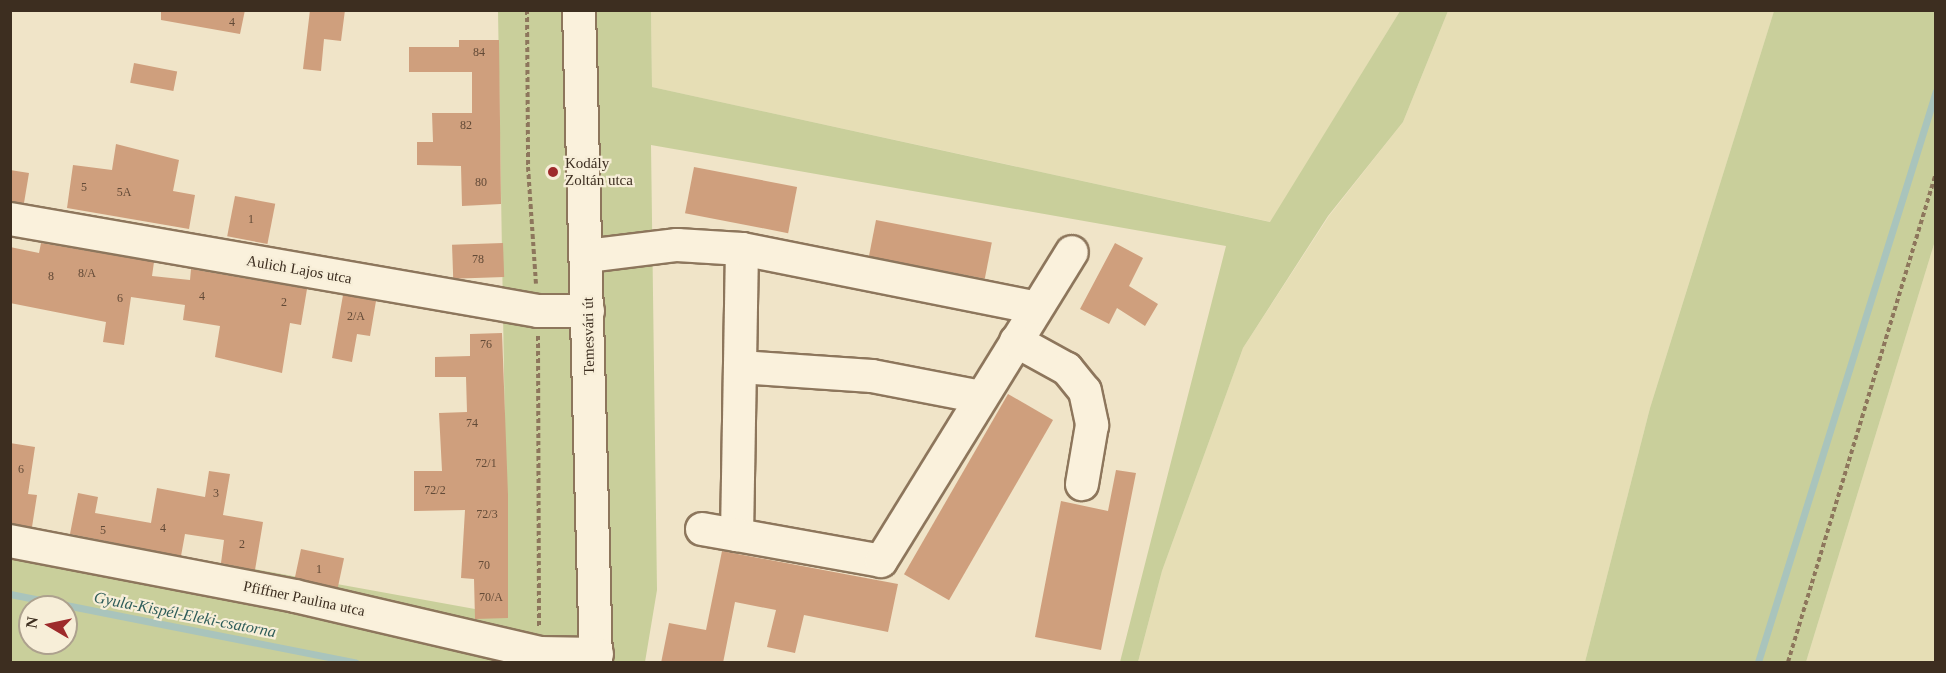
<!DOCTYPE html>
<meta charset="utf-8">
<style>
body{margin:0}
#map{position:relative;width:1946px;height:673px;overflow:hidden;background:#f0e4c8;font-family:Georgia,serif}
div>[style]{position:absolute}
.farmland>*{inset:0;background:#e6deb5}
.green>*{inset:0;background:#c9cf9b}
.stream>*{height:7px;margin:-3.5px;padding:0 3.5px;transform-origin:3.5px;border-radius:3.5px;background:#a9c4bc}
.building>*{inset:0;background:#cf9f7d;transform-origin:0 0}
.path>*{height:4px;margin-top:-2px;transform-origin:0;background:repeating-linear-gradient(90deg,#8d765c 0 4.5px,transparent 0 7.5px)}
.roads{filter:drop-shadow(2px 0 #8d765c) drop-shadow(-2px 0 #8d765c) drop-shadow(0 2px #8d765c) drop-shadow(0 -2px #8d765c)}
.minor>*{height:32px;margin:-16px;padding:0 16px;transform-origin:16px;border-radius:16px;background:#faf1dc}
.dots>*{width:16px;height:16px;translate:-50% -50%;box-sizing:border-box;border:3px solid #f7eed8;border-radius:50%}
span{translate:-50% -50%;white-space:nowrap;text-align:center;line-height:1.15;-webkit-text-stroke:4.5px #f7eed8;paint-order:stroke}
.number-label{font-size:12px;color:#624a37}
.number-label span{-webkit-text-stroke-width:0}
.poi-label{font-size:15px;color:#3d2e20}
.left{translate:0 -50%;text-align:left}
.street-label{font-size:15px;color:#3d2e20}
.water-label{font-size:16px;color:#2f5d5a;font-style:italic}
.frame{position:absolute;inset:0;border:12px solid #3d2e20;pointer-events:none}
.north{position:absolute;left:18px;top:595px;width:60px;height:60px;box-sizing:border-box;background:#f7eed8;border:2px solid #ada18e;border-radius:50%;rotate:279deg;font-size:16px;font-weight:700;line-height:24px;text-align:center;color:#3d2e20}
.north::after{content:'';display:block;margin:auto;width:21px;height:27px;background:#9e2a2b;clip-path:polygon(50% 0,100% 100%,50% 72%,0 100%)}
</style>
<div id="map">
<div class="farmland">
<i style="clip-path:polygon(651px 11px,1400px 11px,1271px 222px,652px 87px)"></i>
<i style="clip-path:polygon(1448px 11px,1774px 11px,1650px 408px,1585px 662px,1138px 662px,1162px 571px,1243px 348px,1329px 216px,1403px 122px)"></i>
<i style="clip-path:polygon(1935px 241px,1935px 662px,1806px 662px)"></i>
</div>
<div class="green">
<i style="clip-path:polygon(evenodd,498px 11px,651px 11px,652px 87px,1270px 222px,1400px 11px,1448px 11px,1403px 122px,1328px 216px,1243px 348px,1162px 571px,1138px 662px,1120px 662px,1226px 246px,651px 145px,657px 590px,645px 662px,11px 662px,10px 525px,508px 615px,498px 11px,30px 607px,66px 607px,66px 643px,30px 643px,30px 607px)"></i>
<i style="clip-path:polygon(1774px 11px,1935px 11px,1935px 241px,1806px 662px,1585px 662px,1650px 408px)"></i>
</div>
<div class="stream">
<i style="left:10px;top:594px;width:352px;rotate:11.2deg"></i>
<i style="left:1758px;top:662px;width:598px;rotate:-72.69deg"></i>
</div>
<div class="building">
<i style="clip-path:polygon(161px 10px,245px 10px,240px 34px,161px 20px)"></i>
<i style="clip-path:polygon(310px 10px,345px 10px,341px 41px,324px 39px,321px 71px,303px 69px)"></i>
<i style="clip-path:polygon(459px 40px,499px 40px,501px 204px,462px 206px,461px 166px,417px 165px,417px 142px,433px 142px,432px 113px,472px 113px,472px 72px,409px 72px,409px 47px,459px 47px)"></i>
<i style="left:134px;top:63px;width:44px;height:20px;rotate:11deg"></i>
<i style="clip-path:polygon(116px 144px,179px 160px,173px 191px,195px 195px,189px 229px,67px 208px,73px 165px,112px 170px)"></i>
<i style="left:694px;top:167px;width:105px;height:47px;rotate:11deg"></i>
<i style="clip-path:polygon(10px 170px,29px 173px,24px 203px,10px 201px)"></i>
<i style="left:235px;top:196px;width:41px;height:41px;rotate:11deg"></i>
<i style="left:876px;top:220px;width:118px;height:37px;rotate:11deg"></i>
<i style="clip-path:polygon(41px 243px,154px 262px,152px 276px,190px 280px,191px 269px,307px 289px,301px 325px,290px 323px,282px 373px,215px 357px,220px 326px,183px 320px,185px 305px,131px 297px,124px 345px,103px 342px,106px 322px,10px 303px,10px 247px,39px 253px)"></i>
<i style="left:503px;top:243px;width:34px;height:51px;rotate:88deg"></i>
<i style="clip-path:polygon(1115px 243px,1143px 258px,1129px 286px,1158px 304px,1145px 326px,1117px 308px,1109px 324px,1080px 309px)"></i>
<i style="clip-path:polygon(343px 295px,376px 301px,370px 336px,357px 334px,352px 362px,332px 358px)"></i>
<i style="clip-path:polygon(502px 333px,508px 495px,508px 618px,475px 619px,474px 579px,461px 578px,465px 510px,414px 511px,414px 471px,442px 471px,439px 413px,467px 412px,466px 377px,435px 377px,435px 357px,470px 356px,470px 334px)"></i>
<i style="left:1008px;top:394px;width:52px;height:208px;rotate:30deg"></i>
<i style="clip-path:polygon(10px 443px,35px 447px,28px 494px,37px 495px,32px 527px,10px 523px)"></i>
<i style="clip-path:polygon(1116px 470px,1136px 473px,1101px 650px,1035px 637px,1061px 501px,1108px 511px)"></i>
<i style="clip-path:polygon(209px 471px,230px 474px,223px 515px,263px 522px,255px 570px,221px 563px,224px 540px,185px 534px,181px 556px,70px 534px,78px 493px,98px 497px,95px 513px,151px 523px,157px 488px,205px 497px)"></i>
<i style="left:301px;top:549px;width:44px;height:30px;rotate:12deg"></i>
<i style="clip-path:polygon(722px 551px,898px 584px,888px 632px,804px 615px,795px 653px,767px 647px,776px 610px,735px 602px,723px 663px,661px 663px,669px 623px,706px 630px)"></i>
</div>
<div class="path">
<i style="left:527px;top:10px;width:157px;rotate:89.6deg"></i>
<i style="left:528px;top:167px;width:117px;rotate:86.1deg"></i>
<i style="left:538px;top:336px;width:290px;rotate:89.8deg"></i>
<i style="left:1788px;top:662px;width:511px;rotate:-73.16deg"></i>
</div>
<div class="roads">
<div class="minor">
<i style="left:579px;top:10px;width:652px;rotate:88.51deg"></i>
<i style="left:10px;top:219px;width:536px;rotate:9.88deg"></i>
<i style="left:538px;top:311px;width:50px"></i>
<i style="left:742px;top:249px;width:286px;rotate:91deg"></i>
<i style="left:737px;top:535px;width:146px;rotate:10.2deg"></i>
<i style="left:881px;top:561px;width:363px;rotate:-58.3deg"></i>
<i style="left:587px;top:256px;width:91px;rotate:-7deg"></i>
<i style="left:677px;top:245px;width:65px;rotate:3.5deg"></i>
<i style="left:742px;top:249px;width:300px;rotate:11.3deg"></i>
<i style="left:1016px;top:341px;width:58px;rotate:28.8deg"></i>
<i style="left:1067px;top:369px;width:28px;rotate:51deg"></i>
<i style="left:1085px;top:391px;width:35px;rotate:78deg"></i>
<i style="left:1092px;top:425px;width:60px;rotate:99.6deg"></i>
<i style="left:740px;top:367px;width:132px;rotate:3.9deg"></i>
<i style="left:872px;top:376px;width:111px;rotate:10.9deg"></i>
<i style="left:702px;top:529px;width:36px;rotate:10deg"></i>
<i style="left:10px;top:541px;width:290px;rotate:10.9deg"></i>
<i style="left:295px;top:596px;width:251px;rotate:13.1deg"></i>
<i style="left:539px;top:653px;width:58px;rotate:1deg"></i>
</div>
</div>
<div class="dots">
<i style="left:553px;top:172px;background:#9e2a2b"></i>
</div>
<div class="number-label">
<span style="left:232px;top:23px">4</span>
<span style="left:479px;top:53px">84</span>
<span style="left:466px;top:126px">82</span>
<span style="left:481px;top:183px">80</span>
<span style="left:84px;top:188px">5</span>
<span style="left:124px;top:193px">5A</span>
<span style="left:251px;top:220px">1</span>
<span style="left:478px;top:260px">78</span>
<span style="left:87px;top:274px">8/A</span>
<span style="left:51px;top:277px">8</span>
<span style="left:202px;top:297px">4</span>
<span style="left:120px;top:299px">6</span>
<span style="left:284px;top:303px">2</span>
<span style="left:356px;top:317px">2/A</span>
<span style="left:486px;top:345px">76</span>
<span style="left:472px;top:424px">74</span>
<span style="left:486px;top:464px">72/1</span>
<span style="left:21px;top:470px">6</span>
<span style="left:435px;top:491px">72/2</span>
<span style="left:216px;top:494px">3</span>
<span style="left:487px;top:515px">72/3</span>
<span style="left:163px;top:529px">4</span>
<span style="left:103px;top:531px">5</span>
<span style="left:242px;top:545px">2</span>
<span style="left:484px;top:566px">70</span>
<span style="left:319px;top:570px">1</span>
<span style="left:491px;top:598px">70/A</span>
</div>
<div class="poi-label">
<span class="left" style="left:565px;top:172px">Kodály<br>Zoltán utca</span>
</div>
<div class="street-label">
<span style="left:299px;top:270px;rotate:10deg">Aulich Lajos utca</span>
<span style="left:589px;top:336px;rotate:-91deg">Temesvári út</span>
<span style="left:304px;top:599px;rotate:12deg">Pfiffner Paulina utca</span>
</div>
<div class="water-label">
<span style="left:185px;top:615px;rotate:11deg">Gyula-Kispél-Eleki-csatorna</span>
</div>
<div class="frame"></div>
<div class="north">N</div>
</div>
